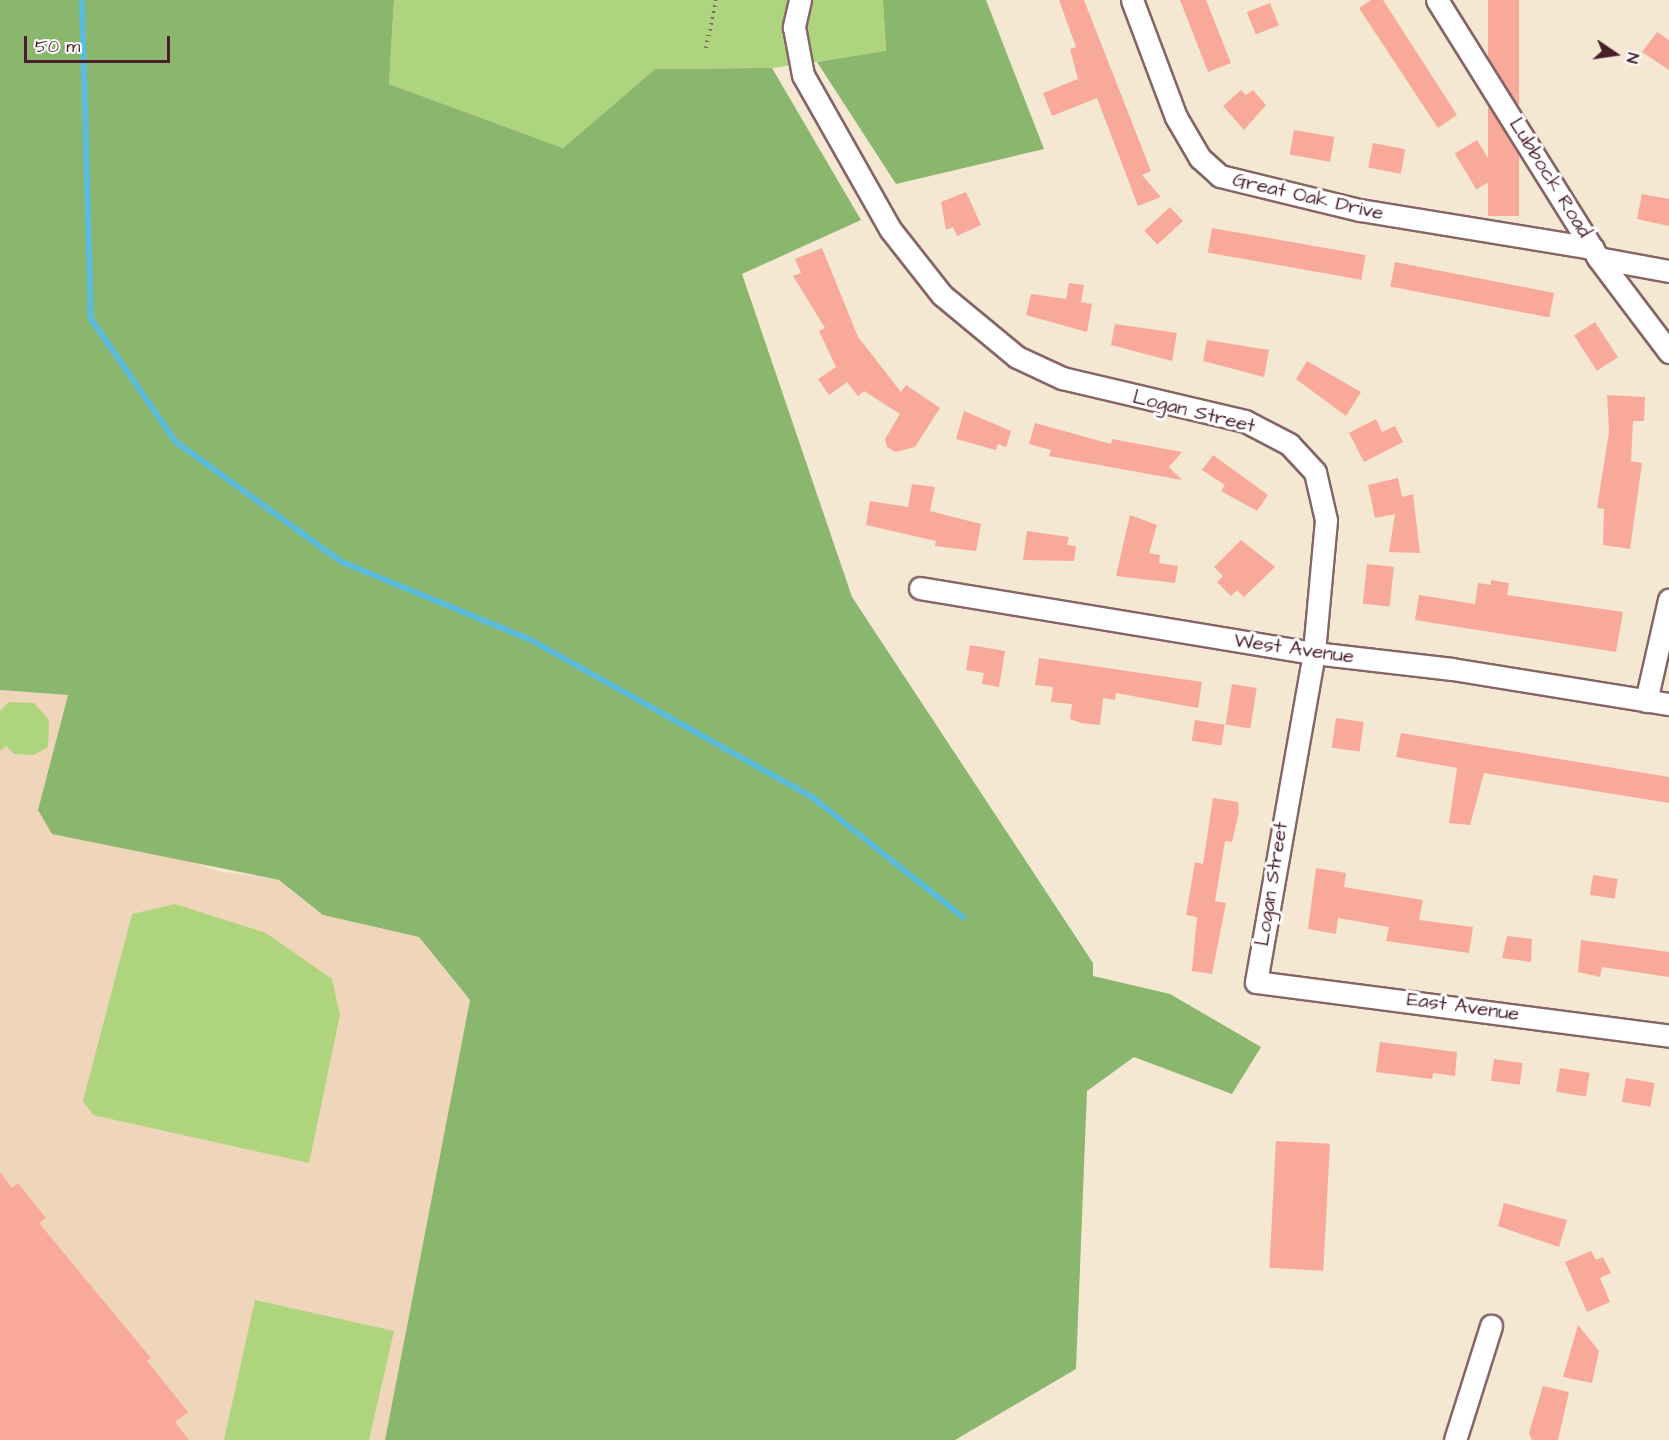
<!DOCTYPE html>
<style>
body{margin:0}
#map{position:relative;width:1669px;height:1440px;overflow:hidden;background:#f5e8d3;font-family:"Architects Daughter",sans-serif}
div>[style]{position:absolute}
.built>*{inset:0;background:#efd6bb}
.green>*{inset:0;background:#afd47e}
.forest>*{inset:0;background:#8bb66d}
.stream>*{height:6px;margin:-3px;padding:0 3px;transform-origin:3px;border-radius:3px;background:#5cbcdb}
.building>*{inset:0;background:#f8a99a;transform-origin:0 0}
.path>*{height:4px;margin-top:-2px;transform-origin:0;background:repeating-linear-gradient(90deg,#866566 0 1.5px,transparent 0 6px)}
.roads{filter:drop-shadow(2px 0 #866566) drop-shadow(-2px 0 #866566) drop-shadow(0 2px #866566) drop-shadow(0 -2px #866566)}
.minor>*{height:21px;margin:-10.5px;padding:0 10.5px;transform-origin:10.5px;border-radius:10.5px;background:#fff}
span{translate:-50% -50%;white-space:nowrap;text-align:center;line-height:1.15;-webkit-text-stroke:6px #fff;paint-order:stroke}
.street-label{font-size:20px;color:#4a1f2b}
.north{position:absolute;left:1585px;top:24px;width:60px;height:60px;-webkit-text-stroke:4px #fff;paint-order:stroke;rotate:103deg;font-size:16px;font-weight:700;line-height:24px;text-align:center;color:#4a1f2b}
.north::after{content:'';display:block;margin:auto;width:21px;height:27px;background:#4a1f2b;clip-path:polygon(50% 0,100% 100%,50% 72%,0 100%)}
.scale{position:absolute;left:24px;top:36px;width:146px;height:27px;box-sizing:border-box;border:3px solid #4a1f2b;border-top:0;padding-left:8px;font-size:18px;line-height:21px;white-space:nowrap;color:#4a1f2b;-webkit-text-stroke:4px #fff;paint-order:stroke}
</style>
<div id="map">
<div class="built">
<i style="clip-path:polygon(0 690px,68px 695px,38px 810px,218px 871px,279px 880px,323px 915px,419px 937px,470px 1000px,385px 1440px,0 1440px)"></i>
</div>
<div class="green">
<i style="clip-path:polygon(394px 0,883px 0,886px 52px,772px 68px,655px 69px,563px 148px,389px 84px)"></i>
<i style="clip-path:polygon(9px 702px,34px 703px,49px 720px,48px 747px,34px 755px,14px 754px,6px 746px,0 751px,0 711px)"></i>
<i style="clip-path:polygon(175px 904px,266px 933px,332px 979px,340px 1015px,309px 1163px,93px 1115px,83px 1101px,132px 914px)"></i>
<i style="clip-path:polygon(255px 1300px,394px 1331px,369px 1440px,224px 1440px)"></i>
</div>
<div class="forest">
<i style="clip-path:polygon(0 0,394px 0,389px 84px,563px 148px,655px 69px,772px 68px,861px 220px,742px 274px,852px 597px,1093px 963px,1093px 976px,1170px 994px,1261px 1047px,1232px 1094px,1134px 1057px,1087px 1091px,1076px 1369px,955px 1440px,385px 1440px,470px 1000px,419px 937px,323px 915px,279px 880px,52px 834px,38px 810px,68px 695px,0 690px)"></i>
<i style="clip-path:polygon(883px 0,986px 0,1044px 149px,896px 184px,817px 62px,886px 51px)"></i>
</div>
<div class="stream">
<i style="left:82px;top:0;width:319px;rotate:88.4deg"></i>
<i style="left:91px;top:319px;width:150px;rotate:55.4deg"></i>
<i style="left:176px;top:442px;width:205px;rotate:35.9deg"></i>
<i style="left:342px;top:562px;width:204px;rotate:22.4deg"></i>
<i style="left:531px;top:640px;width:322px;rotate:29.2deg"></i>
<i style="left:812px;top:797px;width:193px;rotate:38.5deg"></i>
</div>
<div class="building">
<i style="clip-path:polygon(1059px 0,1084px 0,1151px 171px,1142px 175px,1161px 197px,1138px 206px,1097px 98px,1052px 116px,1043px 93px,1078px 79px,1070px 49px,1076px 47px)"></i>
<i style="clip-path:polygon(1180px 0,1206px 0,1231px 63px,1208px 72px)"></i>
<i style="clip-path:polygon(1371px 0,1383px 0,1457px 115px,1438px 128px,1359px 8px)"></i>
<i style="left:1488px;top:0;width:31px;height:216px"></i>
<i style="left:1270px;top:3px;width:24px;height:25px;rotate:68deg"></i>
<i style="clip-path:polygon(1657px 32px,1669px 40px,1669px 70px,1642px 52px)"></i>
<i style="clip-path:polygon(1241px 90px,1246px 95px,1253px 90px,1266px 105px,1244px 130px,1223px 106px)"></i>
<i style="left:1294px;top:130px;width:41px;height:25px;rotate:10deg"></i>
<i style="left:1477px;top:140px;width:42px;height:26px;rotate:59deg"></i>
<i style="left:1373px;top:143px;width:33px;height:25px;rotate:11deg"></i>
<i style="clip-path:polygon(966px 192px,981px 225px,957px 236px,953px 227px,946px 230px,941px 202px)"></i>
<i style="clip-path:polygon(1642px 194px,1669px 199px,1669px 226px,1637px 219px)"></i>
<i style="left:1170px;top:207px;width:19px;height:35px;rotate:47deg"></i>
<i style="left:1212px;top:228px;width:156px;height:25px;rotate:10deg"></i>
<i style="clip-path:polygon(822px 248px,858px 337px,901px 392px,906px 385px,940px 408px,915px 447px,895px 452px,887px 447px,885px 439px,900px 414px,864px 391px,858px 396px,847px 382px,829px 395px,818px 379px,836px 367px,819px 331px,825px 328px,793px 276px,801px 273px,795px 259px)"></i>
<i style="left:1395px;top:262px;width:162px;height:25px;rotate:11deg"></i>
<i style="clip-path:polygon(1069px 283px,1084px 285px,1081px 302px,1092px 304px,1087px 332px,1026px 315px,1031px 294px,1066px 299px)"></i>
<i style="left:1595px;top:322px;width:42px;height:25px;rotate:57deg"></i>
<i style="clip-path:polygon(1115px 324px,1177px 333px,1172px 361px,1111px 345px)"></i>
<i style="clip-path:polygon(1207px 340px,1269px 350px,1264px 377px,1203px 361px)"></i>
<i style="clip-path:polygon(1307px 361px,1361px 392px,1346px 416px,1296px 379px)"></i>
<i style="clip-path:polygon(1607px 395px,1645px 397px,1644px 421px,1633px 421px,1631px 461px,1642px 463px,1630px 549px,1603px 545px,1604px 509px,1597px 508px,1609px 432px)"></i>
<i style="clip-path:polygon(964px 411px,1011px 431px,1006px 447px,998px 444px,996px 450px,956px 439px)"></i>
<i style="clip-path:polygon(1376px 419px,1382px 432px,1395px 426px,1403px 442px,1364px 462px,1349px 433px)"></i>
<i style="clip-path:polygon(1035px 423px,1111px 444px,1112px 439px,1182px 452px,1169px 467px,1182px 480px,1049px 456px,1051px 450px,1029px 444px)"></i>
<i style="clip-path:polygon(1213px 455px,1268px 495px,1257px 511px,1221px 491px,1225px 485px,1202px 470px)"></i>
<i style="clip-path:polygon(1398px 478px,1402px 497px,1413px 494px,1420px 553px,1389px 552px,1395px 514px,1375px 518px,1368px 485px)"></i>
<i style="clip-path:polygon(912px 484px,935px 487px,930px 511px,981px 524px,976px 551px,935px 546px,936px 541px,866px 525px,870px 501px,908px 507px)"></i>
<i style="clip-path:polygon(1130px 515px,1157px 525px,1149px 553px,1160px 555px,1159px 563px,1178px 566px,1175px 583px,1116px 576px)"></i>
<i style="clip-path:polygon(1027px 531px,1069px 537px,1067px 545px,1076px 546px,1074px 561px,1023px 560px)"></i>
<i style="clip-path:polygon(1241px 540px,1275px 567px,1244px 597px,1237px 590px,1231px 596px,1217px 582px,1223px 576px,1214px 567px)"></i>
<i style="left:1367px;top:564px;width:27px;height:40px;rotate:6deg"></i>
<i style="clip-path:polygon(1491px 580px,1509px 583px,1507px 595px,1623px 612px,1616px 652px,1415px 620px,1419px 595px,1475px 604px,1478px 583px,1491px 585px)"></i>
<i style="clip-path:polygon(970px 645px,1005px 651px,999px 687px,982px 684px,984px 673px,966px 670px)"></i>
<i style="clip-path:polygon(1039px 658px,1202px 682px,1198px 708px,1116px 693px,1115px 700px,1103px 698px,1100px 725px,1081px 723px,1070px 719px,1072px 704px,1051px 702px,1053px 687px,1035px 685px)"></i>
<i style="left:1232px;top:684px;width:25px;height:41px;rotate:9deg"></i>
<i style="left:1336px;top:718px;width:28px;height:30px;rotate:8deg"></i>
<i style="left:1195px;top:720px;width:30px;height:21px;rotate:9deg"></i>
<i style="clip-path:polygon(1401px 733px,1669px 777px,1669px 803px,1484px 773px,1470px 825px,1449px 823px,1457px 768px,1396px 757px)"></i>
<i style="clip-path:polygon(1213px 798px,1238px 802px,1239px 812px,1232px 842px,1225px 841px,1215px 901px,1226px 903px,1212px 974px,1192px 971px,1197px 917px,1186px 915px,1195px 862px,1203px 864px)"></i>
<i style="clip-path:polygon(1316px 868px,1346px 873px,1344px 887px,1423px 900px,1419px 920px,1473px 927px,1469px 953px,1386px 941px,1389px 927px,1338px 918px,1336px 934px,1308px 929px)"></i>
<i style="left:1593px;top:875px;width:25px;height:20px;rotate:9deg"></i>
<i style="clip-path:polygon(1507px 936px,1532px 939px,1531px 962px,1502px 958px)"></i>
<i style="clip-path:polygon(1581px 940px,1669px 952px,1669px 977px,1602px 967px,1600px 977px,1578px 972px)"></i>
<i style="clip-path:polygon(1380px 1042px,1457px 1052px,1455px 1076px,1433px 1073px,1432px 1079px,1376px 1072px)"></i>
<i style="left:1494px;top:1059px;width:29px;height:22px;rotate:8deg"></i>
<i style="left:1560px;top:1068px;width:30px;height:24px;rotate:9deg"></i>
<i style="left:1626px;top:1078px;width:29px;height:24px;rotate:10deg"></i>
<i style="left:1276px;top:1141px;width:54px;height:127px;rotate:3deg"></i>
<i style="clip-path:polygon(0 1172px,12px 1188px,18px 1183px,46px 1218px,39px 1223px,151px 1358px,147px 1361px,188px 1412px,175px 1422px,189px 1440px,0 1440px)"></i>
<i style="clip-path:polygon(1504px 1203px,1567px 1220px,1559px 1247px,1498px 1226px)"></i>
<i style="clip-path:polygon(1591px 1251px,1596px 1260px,1603px 1257px,1611px 1273px,1600px 1278px,1610px 1302px,1587px 1312px,1565px 1262px)"></i>
<i style="clip-path:polygon(1578px 1325px,1599px 1351px,1592px 1383px,1563px 1377px)"></i>
<i style="clip-path:polygon(1543px 1386px,1569px 1392px,1558px 1440px,1532px 1440px,1529px 1433px)"></i>
</div>
<div class="path">
<i style="left:706px;top:48px;width:49px;rotate:-78.2deg"></i>
</div>
<div class="roads">
<div class="minor">
<i style="left:800px;top:0;width:28px;rotate:103deg"></i>
<i style="left:794px;top:27px;width:49px;rotate:79.4deg"></i>
<i style="left:803px;top:75px;width:177px;rotate:60.5deg"></i>
<i style="left:890px;top:229px;width:84px;rotate:51.8deg"></i>
<i style="left:942px;top:295px;width:97px;rotate:39.6deg"></i>
<i style="left:1017px;top:357px;width:50px;rotate:25deg"></i>
<i style="left:1062px;top:378px;width:188px;rotate:13.2deg"></i>
<i style="left:1245px;top:421px;width:50px;rotate:27.6deg"></i>
<i style="left:1289px;top:444px;width:38px;rotate:47deg"></i>
<i style="left:1315px;top:472px;width:49px;rotate:77.1deg"></i>
<i style="left:1326px;top:520px;width:134px;rotate:95.2deg"></i>
<i style="left:1314px;top:653px;width:334px;rotate:100deg"></i>
<i style="left:1256px;top:982px;width:417px;rotate:7.4deg"></i>
<i style="left:1132px;top:0;width:125px;rotate:69.4deg"></i>
<i style="left:1176px;top:117px;width:48px;rotate:59.7deg"></i>
<i style="left:1200px;top:158px;width:27px;rotate:42deg"></i>
<i style="left:1220px;top:176px;width:144px;rotate:13.7deg"></i>
<i style="left:1360px;top:210px;width:236px;rotate:9.3deg"></i>
<i style="left:1437px;top:0;width:304px;rotate:58deg"></i>
<i style="left:1598px;top:258px;width:118px;rotate:52.9deg"></i>
<i style="left:1598px;top:258px;width:72px;rotate:10.4deg"></i>
<i style="left:920px;top:588px;width:399px;rotate:9.4deg"></i>
<i style="left:1314px;top:653px;width:139px;rotate:6.6deg"></i>
<i style="left:1452px;top:669px;width:220px;rotate:9.2deg"></i>
<i style="left:1646px;top:701px;width:104px;rotate:-77.2deg"></i>
<i style="left:1455px;top:1440px;width:120px;rotate:-72.5deg"></i>
</div>
</div>
<div class="street-label">
<span style="left:1550px;top:178px;rotate:58deg">Lubbock Road</span>
<span style="left:1308px;top:197px;rotate:13deg">Great Oak Drive</span>
<span style="left:1194px;top:412px;rotate:14deg">Logan Street</span>
<span style="left:1294px;top:649px;rotate:8deg">West Avenue</span>
<span style="left:1272px;top:884px;rotate:-81deg">Logan Street</span>
<span style="left:1463px;top:1007px;rotate:8deg">East Avenue</span>
</div>
<div class="north">N</div>
<div class="scale">50 m</div>
</div>
